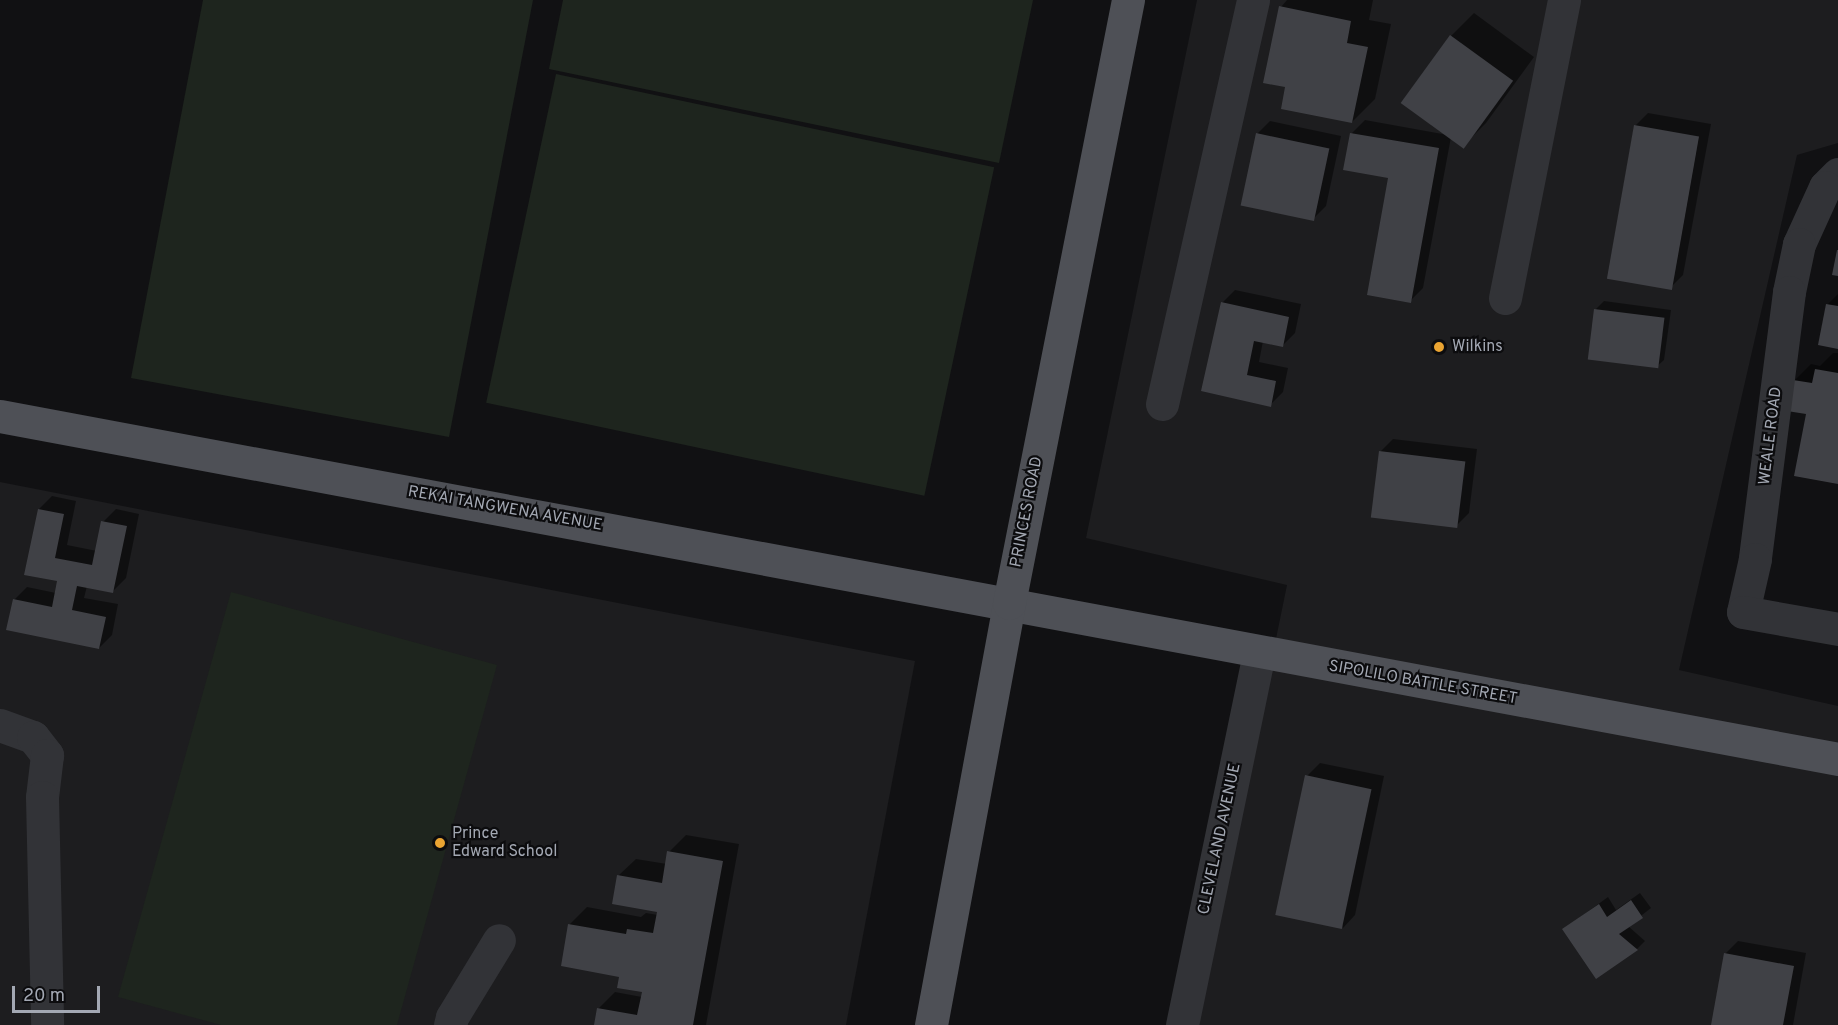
<!DOCTYPE html>
<style>
body{margin:0}
#map{position:relative;width:1838px;height:1025px;overflow:hidden;background:#111113;font-family:Overpass,sans-serif}
div>[style]{position:absolute}
.built>*{inset:0;background:#1d1d1f}
.green>*{inset:0;background:#1e251e;transform-origin:0 0}
.shadow>*{inset:0;background:#0007}
.building>*{inset:0;background:#404146;transform-origin:0 0}
.minor>*{height:33px;margin:-16.5px;padding:0 16.5px;transform-origin:16.5px;border-radius:16.5px;background:#323337}
.major>*{height:33px;margin:-16.5px;padding:0 16.5px;transform-origin:16.5px;border-radius:16.5px;background:#4e5056}
.dots>*{width:16px;height:16px;translate:-50% -50%;box-sizing:border-box;border:3px solid #0c0c0e;border-radius:50%}
span{translate:-50% -50%;white-space:nowrap;text-align:center;line-height:1.15;-webkit-text-stroke:4.5px #0c0c0e;paint-order:stroke}
.poi-label{font-size:16px;color:#a3a8b3}
.left{translate:0 -50%;text-align:left}
.street-label{font-size:16px;color:#a3a8b3}
.scale{position:absolute;left:12px;top:986px;width:88px;height:27px;box-sizing:border-box;border:3px solid #a3a8b3;border-top:0;padding-left:8px;font-size:18px;line-height:21px;white-space:nowrap;color:#a3a8b3;-webkit-text-stroke:4px #0c0c0e;paint-order:stroke}
</style>
<div id="map">
<div class="built">
<i style="clip-path:polygon(1197px 0,1838px 0,1838px 143px,1797px 155px,1679px 670px,1838px 706px,1838px 1025px,1197px 1025px,1287px 585px,1086px 538px)"></i>
<i style="clip-path:polygon(0 482px,915px 661px,846px 1025px,0 1025px)"></i>
</div>
<div class="green">
<i style="clip-path:polygon(203px 0,533px 0,449px 437px,131px 378px)"></i>
<i style="clip-path:polygon(563px 0,1033px 0,999px 163px,549px 69px)"></i>
<i style="left:556px;top:74px;width:448px;height:336px;rotate:12deg"></i>
<i style="clip-path:polygon(231px 592px,497px 665px,397px 1025px,221px 1025px,118px 997px)"></i>
</div>
<div class="shadow">
<i style="clip-path:polygon(1287px 0,1373px 0,1369px 20px,1391px 24px,1375px 99px,1352px 122px,1287px 86px,1281px 7px)"></i>
<i style="clip-path:polygon(1474px 13px,1534px 57px,1486px 123px,1463px 146px,1451px 137px,1423px 288px,1410px 301px,1390px 177px,1352px 133px,1365px 120px,1448px 135px,1402px 102px,1451px 36px)"></i>
<i style="clip-path:polygon(1648px 113px,1711px 124px,1683px 275px,1670px 288px,1635px 126px)"></i>
<i style="clip-path:polygon(1270px 121px,1341px 136px,1326px 206px,1313px 219px,1257px 134px)"></i>
<i style="clip-path:polygon(1235px 290px,1301px 304px,1295px 333px,1282px 346px,1263px 341px,1259px 362px,1288px 368px,1283px 392px,1270px 405px,1203px 390px,1222px 303px)"></i>
<i style="clip-path:polygon(1838px 294px,1838px 347px,1827px 305px)"></i>
<i style="clip-path:polygon(1604px 301px,1671px 310px,1664px 360px,1655px 368px,1596px 309px)"></i>
<i style="clip-path:polygon(1833px 353px,1838px 353px,1838px 481px,1794px 381px,1811px 364px,1820px 366px)"></i>
<i style="clip-path:polygon(1393px 439px,1477px 449px,1469px 513px,1456px 526px,1380px 452px)"></i>
<i style="clip-path:polygon(52px 496px,76px 501px,67px 545px,97px 551px,103px 522px,116px 509px,139px 514px,126px 578px,113px 591px,87px 586px,84px 598px,118px 604px,112px 635px,99px 648px,14px 600px,27px 587px,56px 593px,59px 580px,39px 509px)"></i>
<i style="clip-path:polygon(1320px 763px,1384px 776px,1355px 915px,1343px 928px,1307px 776px)"></i>
<i style="clip-path:polygon(686px 835px,739px 844px,706px 1025px,595px 1025px,598px 1009px,615px 992px,642px 997px,643px 991px,620px 975px,563px 965px,570px 924px,587px 907px,641px 917px,646px 913px,658px 915px,658px 911px,619px 875px,636px 859px,667px 864px,669px 852px)"></i>
<i style="clip-path:polygon(1640px 893px,1651px 908px,1628px 926px,1645px 941px,1637px 949px,1564px 929px,1608px 897px,1616px 910px)"></i>
<i style="clip-path:polygon(1738px 941px,1806px 953px,1793px 1025px,1713px 1025px,1725px 954px)"></i>
</div>
<div class="building">
<i style="clip-path:polygon(1279px 6px,1351px 21px,1347px 43px,1368px 47px,1352px 123px,1281px 109px,1285px 87px,1263px 83px)"></i>
<i style="left:1450px;top:35px;width:78px;height:84px;rotate:36deg"></i>
<i style="left:1634px;top:125px;width:66px;height:156px;rotate:10deg"></i>
<i style="left:1256px;top:133px;width:75px;height:74px;rotate:12deg"></i>
<i style="clip-path:polygon(1350px 133px,1439px 148px,1411px 303px,1367px 295px,1388px 178px,1343px 170px)"></i>
<i style="clip-path:polygon(1837px 250px,1838px 250px,1838px 276px,1832px 275px)"></i>
<i style="clip-path:polygon(1221px 302px,1289px 317px,1283px 347px,1254px 341px,1247px 375px,1276px 381px,1271px 407px,1201px 391px)"></i>
<i style="clip-path:polygon(1826px 304px,1838px 306px,1838px 349px,1818px 345px)"></i>
<i style="left:1594px;top:309px;width:71px;height:51px;rotate:7deg"></i>
<i style="clip-path:polygon(1815px 369px,1838px 373px,1838px 484px,1794px 476px,1806px 414px,1787px 411px,1793px 380px,1812px 383px)"></i>
<i style="left:1379px;top:451px;width:87px;height:67px;rotate:7deg"></i>
<i style="clip-path:polygon(38px 509px,64px 514px,55px 558px,92px 565px,101px 521px,127px 526px,113px 593px,77px 586px,72px 610px,106px 617px,99px 649px,6px 630px,13px 599px,52px 607px,57px 581px,24px 575px)"></i>
<i style="left:1305px;top:775px;width:68px;height:143px;rotate:12deg"></i>
<i style="clip-path:polygon(667px 851px,723px 861px,693px 1025px,594px 1025px,597px 1008px,637px 1015px,642px 992px,617px 988px,619px 977px,561px 966px,568px 924px,626px 934px,627px 929px,653px 933px,657px 912px,612px 904px,617px 875px,662px 883px)"></i>
<i style="clip-path:polygon(1631px 900px,1643px 918px,1619px 934px,1638px 950px,1596px 979px,1562px 929px,1599px 904px,1607px 917px)"></i>
<i style="clip-path:polygon(1724px 953px,1794px 966px,1783px 1025px,1711px 1025px)"></i>
</div>
<div class="minor">
<i style="left:1838px;top:174px;width:18px;rotate:135deg"></i>
<i style="left:1825px;top:187px;width:63px;rotate:114.5deg"></i>
<i style="left:1799px;top:244px;width:49px;rotate:101.8deg"></i>
<i style="left:1789px;top:292px;width:269px;rotate:97.3deg"></i>
<i style="left:1755px;top:559px;width:54px;rotate:102.8deg"></i>
<i style="left:1743px;top:612px;width:97px;rotate:10.1deg"></i>
<i style="left:1505px;top:298px;width:304px;rotate:-78.8deg"></i>
<i style="left:1162px;top:404px;width:414px;rotate:-77.3deg"></i>
<i style="left:0;top:725px;width:35px;rotate:20deg"></i>
<i style="left:33px;top:737px;width:23px;rotate:52deg"></i>
<i style="left:47px;top:755px;width:42px;rotate:96.8deg"></i>
<i style="left:42px;top:797px;width:228px;rotate:88.7deg"></i>
<i style="left:450px;top:1025px;width:8px;rotate:-76deg"></i>
<i style="left:452px;top:1017px;width:90px;rotate:-58.6deg"></i>
<i style="left:1182px;top:1025px;width:380px;rotate:-78.3deg"></i>
</div>
<div class="major">
<i style="left:0;top:416px;width:1870px;rotate:10.57deg"></i>
<i style="left:931px;top:1025px;width:429px;rotate:-79.5deg"></i>
<i style="left:1009px;top:603px;width:615px;rotate:-78.84deg"></i>
</div>
<div class="dots">
<i style="left:1439px;top:347px;background:#eaa432"></i>
<i style="left:440px;top:843px;background:#eaa432"></i>
</div>
<div class="poi-label">
<span class="left" style="left:1452px;top:347px">Wilkins</span>
<span class="left" style="left:452px;top:843px">Prince<br>Edward School</span>
</div>
<div class="street-label">
<span style="left:1771px;top:436px;rotate:-83deg">WEALE ROAD</span>
<span style="left:505px;top:509px;rotate:10deg">REKAI TANGWENA AVENUE</span>
<span style="left:1027px;top:512px;rotate:-79deg">PRINCES ROAD</span>
<span style="left:1423px;top:683px;rotate:10deg">SIPOLILO BATTLE STREET</span>
<span style="left:1220px;top:839px;rotate:-78deg">CLEVELAND AVENUE</span>
</div>
<div class="scale">20 m</div>
</div>
